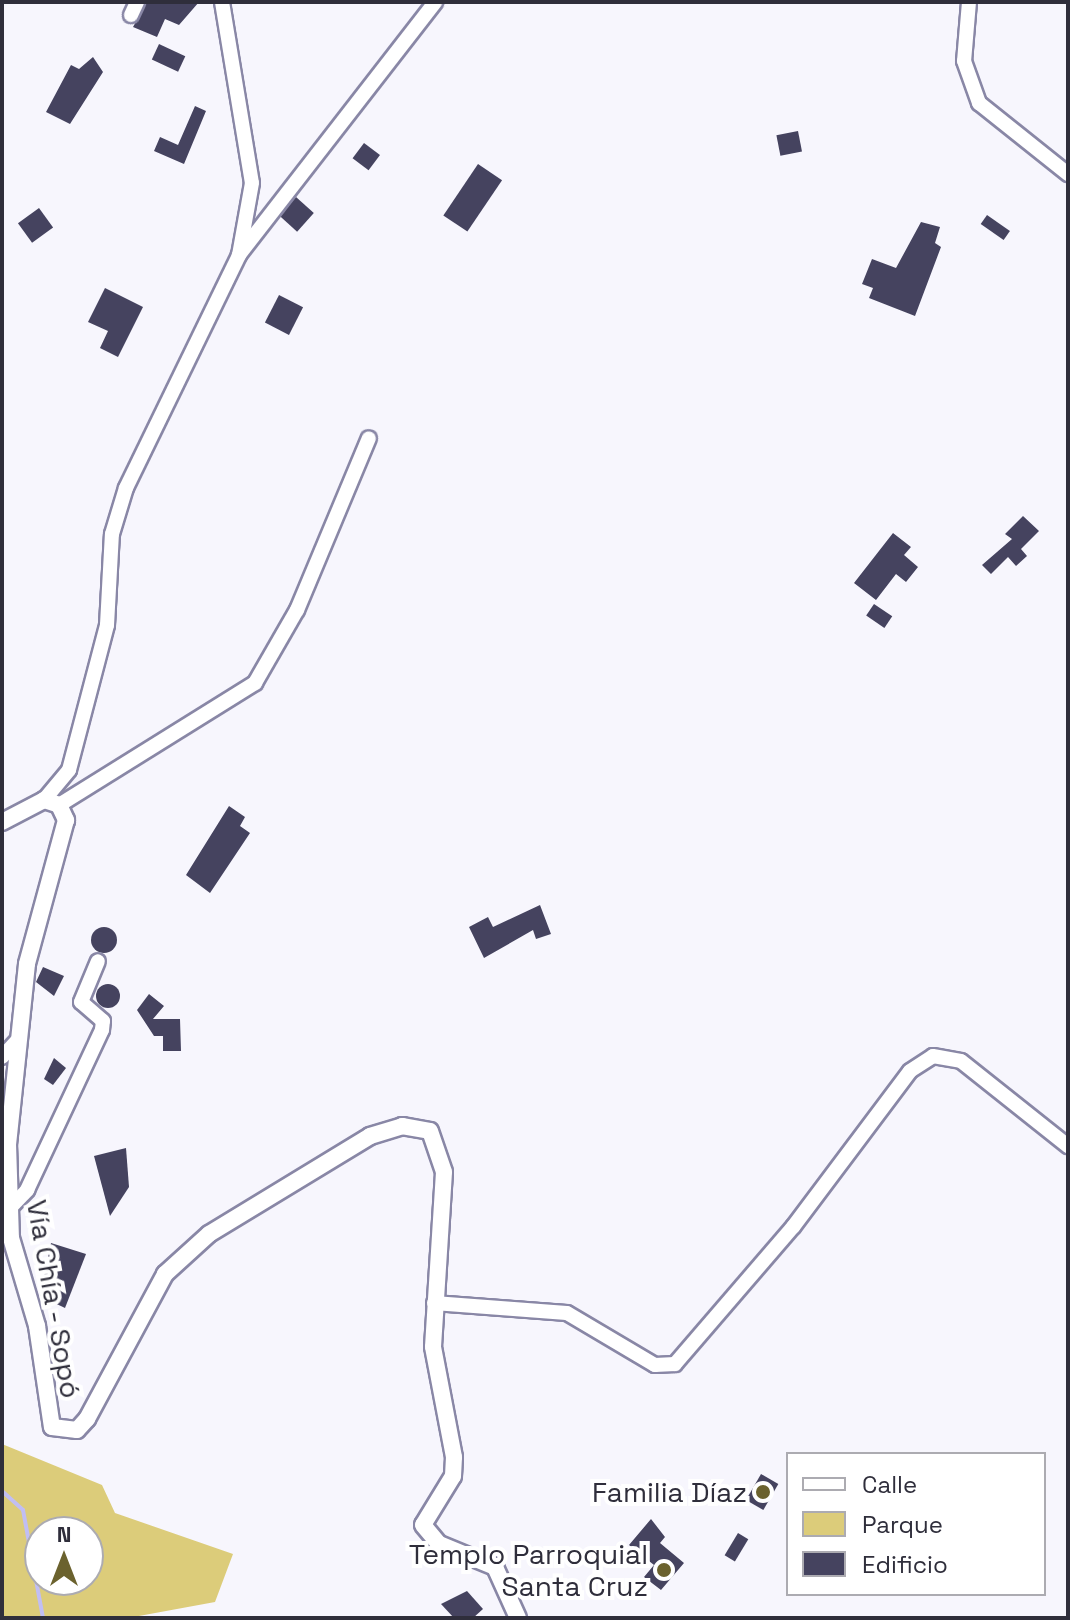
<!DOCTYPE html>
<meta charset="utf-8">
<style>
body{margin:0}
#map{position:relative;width:1070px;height:1620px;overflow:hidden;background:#f7f6fd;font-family:"Space Grotesk",sans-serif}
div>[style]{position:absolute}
.green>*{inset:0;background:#dccc7a}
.stream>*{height:4px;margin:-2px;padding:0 2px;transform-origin:2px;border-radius:2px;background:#c1bef3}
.building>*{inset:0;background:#45435f;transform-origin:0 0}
.round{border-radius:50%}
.roads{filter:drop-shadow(2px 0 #8987a6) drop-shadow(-2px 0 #8987a6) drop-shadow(0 2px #8987a6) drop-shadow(0 -2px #8987a6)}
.minor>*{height:14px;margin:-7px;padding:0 7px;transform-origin:7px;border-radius:7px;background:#fff}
.tertiary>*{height:16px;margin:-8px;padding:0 8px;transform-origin:8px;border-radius:8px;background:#fff}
.dots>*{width:22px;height:22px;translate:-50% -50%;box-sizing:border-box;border:4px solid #fff;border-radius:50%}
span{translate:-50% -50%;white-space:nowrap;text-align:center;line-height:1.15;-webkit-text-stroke:8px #fff;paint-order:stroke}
.street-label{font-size:28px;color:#2f2e3b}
.poi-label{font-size:28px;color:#2f2e3b}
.right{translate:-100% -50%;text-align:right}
.frame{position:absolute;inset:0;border:4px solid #2f2e3b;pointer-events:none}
.legend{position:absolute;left:786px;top:1452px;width:260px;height:144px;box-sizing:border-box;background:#fff;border:2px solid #acabb1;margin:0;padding:10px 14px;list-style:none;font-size:24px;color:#2f2e3b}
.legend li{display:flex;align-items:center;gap:16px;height:40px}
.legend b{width:40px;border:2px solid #acabb1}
.north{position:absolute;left:24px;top:1516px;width:80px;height:80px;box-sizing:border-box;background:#fff;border:2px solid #acabb1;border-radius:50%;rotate:0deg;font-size:22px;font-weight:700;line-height:32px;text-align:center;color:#2f2e3b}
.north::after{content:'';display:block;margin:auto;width:28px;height:36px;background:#6b622e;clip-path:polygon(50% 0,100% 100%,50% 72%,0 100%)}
</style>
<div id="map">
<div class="green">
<i style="clip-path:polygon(evenodd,2px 1444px,102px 1485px,115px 1513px,233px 1554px,215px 1602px,128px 1618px,2px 1618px,2px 1444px,40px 1532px,88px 1532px,88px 1580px,40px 1580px,40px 1532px)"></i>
</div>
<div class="stream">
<i style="left:2px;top:1491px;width:28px;rotate:42deg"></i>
<i style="left:23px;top:1510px;width:110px;rotate:79.5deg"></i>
</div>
<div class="building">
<i style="clip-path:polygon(147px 2px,199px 2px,179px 25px,165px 19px,157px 37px,133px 27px)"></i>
<i style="left:159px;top:44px;width:29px;height:17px;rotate:25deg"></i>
<i style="clip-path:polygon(93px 57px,103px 72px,70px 124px,46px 112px,71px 65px,79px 69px)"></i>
<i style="clip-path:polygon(195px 106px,206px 111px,184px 164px,154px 151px,160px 137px,178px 145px)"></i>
<i style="left:798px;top:131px;width:21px;height:22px;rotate:79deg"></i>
<i style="left:364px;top:143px;width:20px;height:19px;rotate:37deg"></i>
<i style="left:478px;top:164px;width:29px;height:62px;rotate:34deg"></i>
<i style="left:296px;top:197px;width:24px;height:25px;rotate:42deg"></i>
<i style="left:39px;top:208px;width:24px;height:26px;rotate:54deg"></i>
<i style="left:987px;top:215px;width:28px;height:11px;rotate:35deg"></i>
<i style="clip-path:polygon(921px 222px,940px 227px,935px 243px,941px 247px,915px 316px,869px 298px,873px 288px,862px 284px,872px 259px,896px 268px)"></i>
<i style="clip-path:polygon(105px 288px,143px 307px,118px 357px,100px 348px,108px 331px,88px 322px)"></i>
<i style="left:279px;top:295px;width:27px;height:31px;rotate:27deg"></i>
<i style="clip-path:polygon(1023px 516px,1039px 531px,1021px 549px,1027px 556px,1016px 566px,1008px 557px,991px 574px,982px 565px,1012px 539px,1005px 534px)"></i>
<i style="clip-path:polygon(893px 533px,911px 547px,904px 555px,918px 567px,906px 582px,896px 574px,876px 600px,854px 583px)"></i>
<i style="left:874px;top:604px;width:22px;height:14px;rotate:34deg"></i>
<i style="clip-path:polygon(229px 806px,245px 817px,240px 826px,250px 833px,210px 893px,186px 875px)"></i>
<i style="clip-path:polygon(540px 905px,551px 934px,536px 939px,533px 930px,484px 958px,469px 927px,488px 917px,493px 927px)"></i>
<i class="round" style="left:91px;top:927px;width:26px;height:26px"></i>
<i style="clip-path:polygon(43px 967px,64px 976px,54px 996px,36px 982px)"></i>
<i class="round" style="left:96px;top:984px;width:24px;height:24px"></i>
<i style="clip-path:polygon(149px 994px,164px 1006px,153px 1019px,180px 1019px,181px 1051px,163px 1051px,163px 1036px,154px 1036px,137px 1010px)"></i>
<i style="clip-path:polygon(54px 1058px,66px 1068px,53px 1085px,44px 1079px)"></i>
<i style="clip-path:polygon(126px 1148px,129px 1187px,110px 1216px,94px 1156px)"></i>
<i style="clip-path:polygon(51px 1243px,86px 1254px,65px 1308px,40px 1296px)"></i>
<i style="left:761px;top:1474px;width:20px;height:30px;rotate:30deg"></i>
<i style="clip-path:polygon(651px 1519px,665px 1537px,660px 1543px,684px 1563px,661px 1590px,644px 1577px,654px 1565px,629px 1545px)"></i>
<i style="left:738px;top:1533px;width:12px;height:26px;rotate:31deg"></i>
<i style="clip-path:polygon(467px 1591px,483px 1609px,473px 1618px,454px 1618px,441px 1604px)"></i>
</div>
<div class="roads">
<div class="minor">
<i style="left:222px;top:2px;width:183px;rotate:80.6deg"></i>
<i style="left:252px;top:183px;width:73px;rotate:100.2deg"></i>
<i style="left:969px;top:2px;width:59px;rotate:94.8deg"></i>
<i style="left:964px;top:61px;width:45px;rotate:70.3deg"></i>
<i style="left:979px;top:103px;width:114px;rotate:38.6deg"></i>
<i style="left:131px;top:15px;width:14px;rotate:-65deg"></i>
<i style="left:44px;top:800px;width:39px;rotate:-50deg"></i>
<i style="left:69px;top:770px;width:150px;rotate:-75.3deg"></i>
<i style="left:107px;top:625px;width:91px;rotate:-86.9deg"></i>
<i style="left:112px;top:534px;width:48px;rotate:-73.1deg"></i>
<i style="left:126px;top:488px;width:259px;rotate:-64.1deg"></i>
<i style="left:239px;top:255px;width:320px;rotate:-52.2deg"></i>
<i style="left:59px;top:805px;width:231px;rotate:-31.9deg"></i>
<i style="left:255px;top:683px;width:84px;rotate:-60.1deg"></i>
<i style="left:297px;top:610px;width:186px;rotate:-67.3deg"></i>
<i style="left:2px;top:1057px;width:21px;rotate:-47deg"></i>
<i style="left:8px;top:1210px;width:28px;rotate:-46deg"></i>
<i style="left:27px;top:1190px;width:177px;rotate:-64.9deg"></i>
<i style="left:102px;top:1030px;width:9px;rotate:-84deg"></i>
<i style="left:103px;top:1021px;width:29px;rotate:-139deg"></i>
<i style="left:81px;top:1002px;width:44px;rotate:-67.5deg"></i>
<i style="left:434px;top:1303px;width:133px;rotate:4.3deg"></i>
<i style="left:567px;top:1313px;width:102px;rotate:30.6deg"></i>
<i style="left:655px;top:1365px;width:20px;rotate:-3deg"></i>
<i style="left:675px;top:1364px;width:181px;rotate:-49.3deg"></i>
<i style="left:793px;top:1227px;width:195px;rotate:-53.1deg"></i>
<i style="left:910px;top:1071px;width:27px;rotate:-33deg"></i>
<i style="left:933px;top:1056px;width:28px;rotate:10deg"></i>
<i style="left:961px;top:1061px;width:137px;rotate:38.5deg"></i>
</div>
<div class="tertiary">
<i style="left:2px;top:822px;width:47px;rotate:-27.6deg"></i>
<i style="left:44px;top:800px;width:16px;rotate:18deg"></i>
<i style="left:59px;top:805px;width:17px;rotate:65deg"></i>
<i style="left:66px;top:820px;width:149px;rotate:105.2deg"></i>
<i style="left:27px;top:964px;width:181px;rotate:96deg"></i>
<i style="left:8px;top:1144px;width:94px;rotate:88.2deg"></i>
<i style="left:11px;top:1238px;width:92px;rotate:73.5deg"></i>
<i style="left:37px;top:1326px;width:102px;rotate:81.6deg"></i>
<i style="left:52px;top:1427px;width:25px;rotate:7deg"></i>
<i style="left:77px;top:1430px;width:15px;rotate:-48deg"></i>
<i style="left:87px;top:1419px;width:165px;rotate:-61.7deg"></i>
<i style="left:165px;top:1274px;width:59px;rotate:-42.3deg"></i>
<i style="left:209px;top:1234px;width:188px;rotate:-31.3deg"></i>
<i style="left:370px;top:1136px;width:34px;rotate:-17deg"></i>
<i style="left:402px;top:1126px;width:28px;rotate:10deg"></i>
<i style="left:430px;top:1131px;width:43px;rotate:71.1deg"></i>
<i style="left:444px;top:1172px;width:175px;rotate:93.6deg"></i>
<i style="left:433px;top:1347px;width:112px;rotate:79.2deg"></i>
<i style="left:454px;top:1457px;width:19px;rotate:93deg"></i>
<i style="left:453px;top:1476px;width:57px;rotate:121.5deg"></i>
<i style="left:423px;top:1525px;width:25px;rotate:50deg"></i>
<i style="left:439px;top:1544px;width:61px;rotate:22.3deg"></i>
<i style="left:495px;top:1567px;width:56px;rotate:65.7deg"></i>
</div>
</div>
<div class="dots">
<i style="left:763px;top:1492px;background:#6b622e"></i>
<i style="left:664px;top:1570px;background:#6b622e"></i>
</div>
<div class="street-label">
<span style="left:54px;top:1299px;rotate:80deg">Vía Chía - Sopó</span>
</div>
<div class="poi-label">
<span class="right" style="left:747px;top:1492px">Familia Díaz</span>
<span class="right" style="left:648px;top:1570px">Templo Parroquial<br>Santa Cruz</span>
</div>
<div class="frame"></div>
<ul class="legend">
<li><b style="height:10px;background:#fff"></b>Calle</li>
<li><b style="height:22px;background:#dccc7a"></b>Parque</li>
<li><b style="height:22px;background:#45435f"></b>Edificio</li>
</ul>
<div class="north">N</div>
</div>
